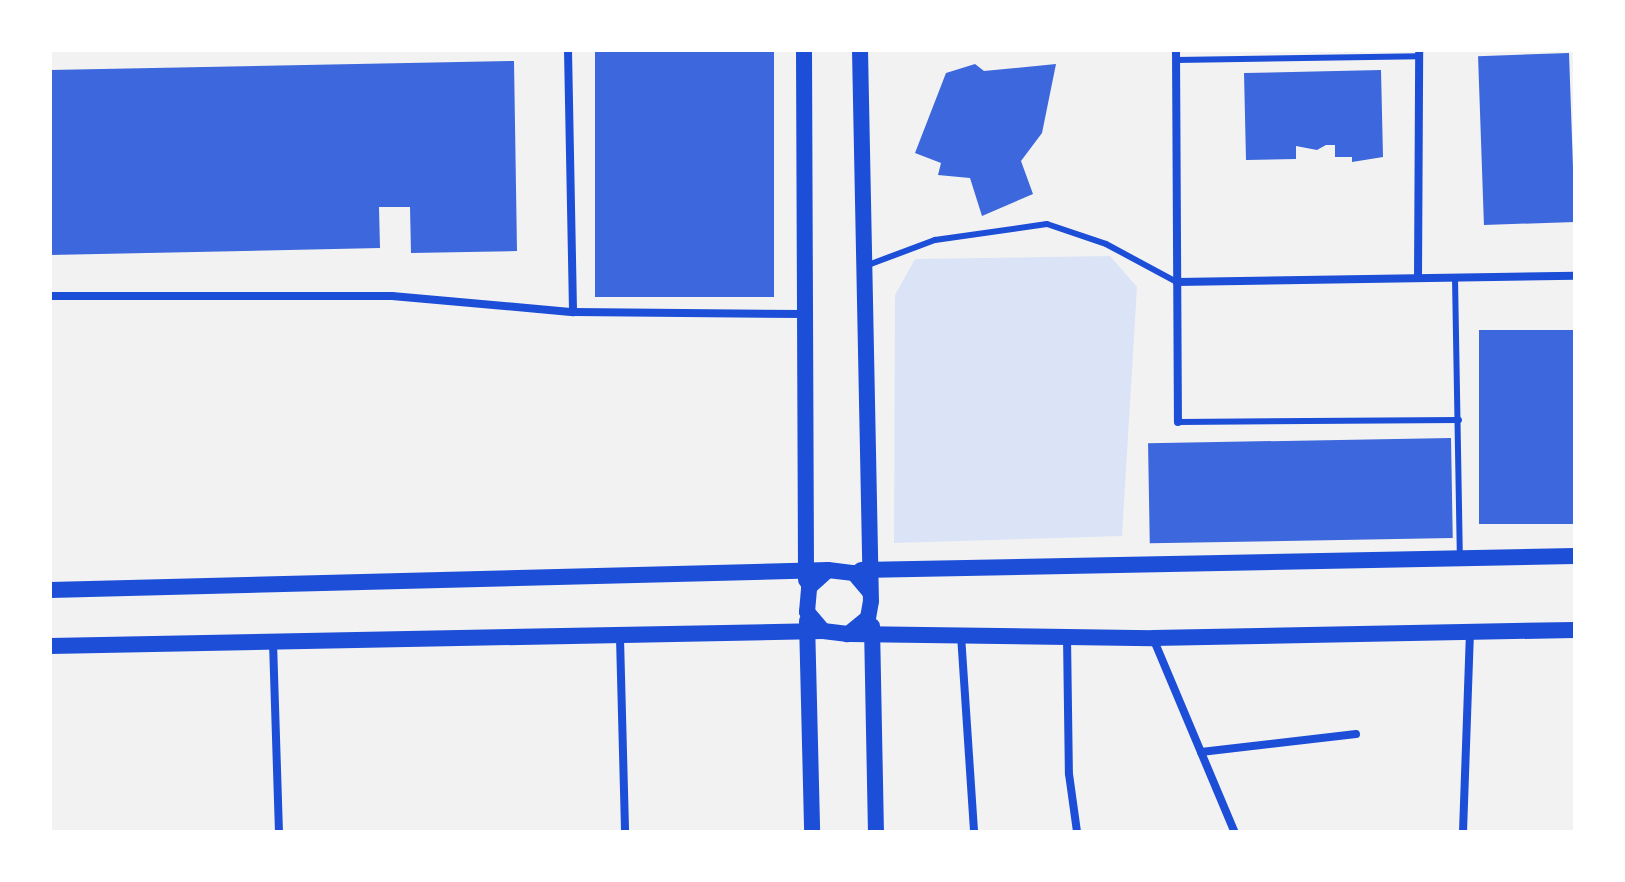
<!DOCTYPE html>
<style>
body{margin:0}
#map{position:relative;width:1625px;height:882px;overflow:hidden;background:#f2f2f2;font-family:"Space Grotesk",sans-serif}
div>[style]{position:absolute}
.green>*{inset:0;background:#dbe4f7}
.building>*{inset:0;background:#3d67dc;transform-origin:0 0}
.service>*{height:6px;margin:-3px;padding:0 3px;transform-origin:3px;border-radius:3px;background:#1d4ed8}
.minor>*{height:8px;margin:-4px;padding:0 4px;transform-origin:4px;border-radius:4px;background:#1d4ed8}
.secondary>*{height:16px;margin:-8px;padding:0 8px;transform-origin:8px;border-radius:8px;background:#1d4ed8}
span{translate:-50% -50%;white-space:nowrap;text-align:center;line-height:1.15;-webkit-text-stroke:6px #fff;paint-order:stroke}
.frame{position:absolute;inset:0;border:52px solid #fff;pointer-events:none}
</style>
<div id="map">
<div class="green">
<i style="clip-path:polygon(1110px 256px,1137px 287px,1122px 536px,894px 543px,895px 295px,915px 259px)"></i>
</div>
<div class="building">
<i style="left:595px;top:50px;width:179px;height:247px"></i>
<i style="left:1569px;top:53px;width:169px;height:91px;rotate:88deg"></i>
<i style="clip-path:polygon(514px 61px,517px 251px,411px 253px,410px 207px,379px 207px,380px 248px,50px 255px,50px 70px)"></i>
<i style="clip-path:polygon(975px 64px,984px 71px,1056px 64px,1042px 133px,1021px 161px,1033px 194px,982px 216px,970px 178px,938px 175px,941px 163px,915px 153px,946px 73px)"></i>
<i style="clip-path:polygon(1381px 70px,1383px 157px,1352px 162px,1352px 157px,1335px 157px,1335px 145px,1326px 145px,1317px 150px,1296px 146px,1296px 159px,1246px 160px,1244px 73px)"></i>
<i style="left:1479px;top:330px;width:96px;height:194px"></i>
<i style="left:1451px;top:438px;width:100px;height:303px;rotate:89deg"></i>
</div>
<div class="service">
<i style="left:1176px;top:60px;width:243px;rotate:-0.9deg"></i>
<i style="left:868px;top:265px;width:72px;rotate:-20.5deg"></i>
<i style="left:935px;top:240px;width:113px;rotate:-8.1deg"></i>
<i style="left:1047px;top:224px;width:62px;rotate:18.7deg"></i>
<i style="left:1106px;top:244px;width:81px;rotate:28.2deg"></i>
<i style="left:1455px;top:278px;width:280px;rotate:89deg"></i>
<i style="left:1178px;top:422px;width:281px;rotate:-0.4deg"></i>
</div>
<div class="minor">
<i style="left:568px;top:50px;width:262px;rotate:88.9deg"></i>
<i style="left:1176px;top:50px;width:372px;rotate:89.7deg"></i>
<i style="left:1418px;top:278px;width:228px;rotate:-89.7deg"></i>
<i style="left:1177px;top:282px;width:398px;rotate:-0.9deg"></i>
<i style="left:50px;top:296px;width:342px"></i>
<i style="left:392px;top:296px;width:182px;rotate:5.1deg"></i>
<i style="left:573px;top:312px;width:232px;rotate:0.5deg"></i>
<i style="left:961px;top:635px;width:197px;rotate:86.2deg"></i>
<i style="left:1067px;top:637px;width:137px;rotate:89.2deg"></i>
<i style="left:1069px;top:774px;width:59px;rotate:82.1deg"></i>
<i style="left:620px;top:638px;width:194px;rotate:88.5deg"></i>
<i style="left:1153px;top:638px;width:209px;rotate:67.2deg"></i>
<i style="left:273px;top:642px;width:190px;rotate:88.2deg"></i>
<i style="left:1201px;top:752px;width:156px;rotate:-6.6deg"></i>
<i style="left:1463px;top:832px;width:200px;rotate:-88deg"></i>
</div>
<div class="secondary">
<i style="left:804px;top:50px;width:530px;rotate:89.78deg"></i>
<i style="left:860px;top:50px;width:551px;rotate:88.86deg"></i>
<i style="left:871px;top:601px;width:17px;rotate:100deg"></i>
<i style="left:868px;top:618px;width:26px;rotate:141deg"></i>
<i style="left:848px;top:634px;width:25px;rotate:-173deg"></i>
<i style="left:823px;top:631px;width:25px;rotate:-130deg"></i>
<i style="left:807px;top:612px;width:25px;rotate:-85deg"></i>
<i style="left:809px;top:587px;width:25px;rotate:-42deg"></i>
<i style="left:828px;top:570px;width:26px;rotate:7deg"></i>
<i style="left:854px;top:573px;width:25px;rotate:50deg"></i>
<i style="left:861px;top:570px;width:714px;rotate:-1.12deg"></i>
<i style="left:50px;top:590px;width:778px;rotate:-1.47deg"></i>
<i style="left:807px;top:621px;width:211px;rotate:88.6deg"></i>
<i style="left:872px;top:626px;width:206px;rotate:88.9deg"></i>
<i style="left:850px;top:634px;width:303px;rotate:0.8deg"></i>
<i style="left:1153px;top:638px;width:422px;rotate:-1.1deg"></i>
<i style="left:50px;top:646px;width:773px;rotate:-1.11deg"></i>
</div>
<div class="frame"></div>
</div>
